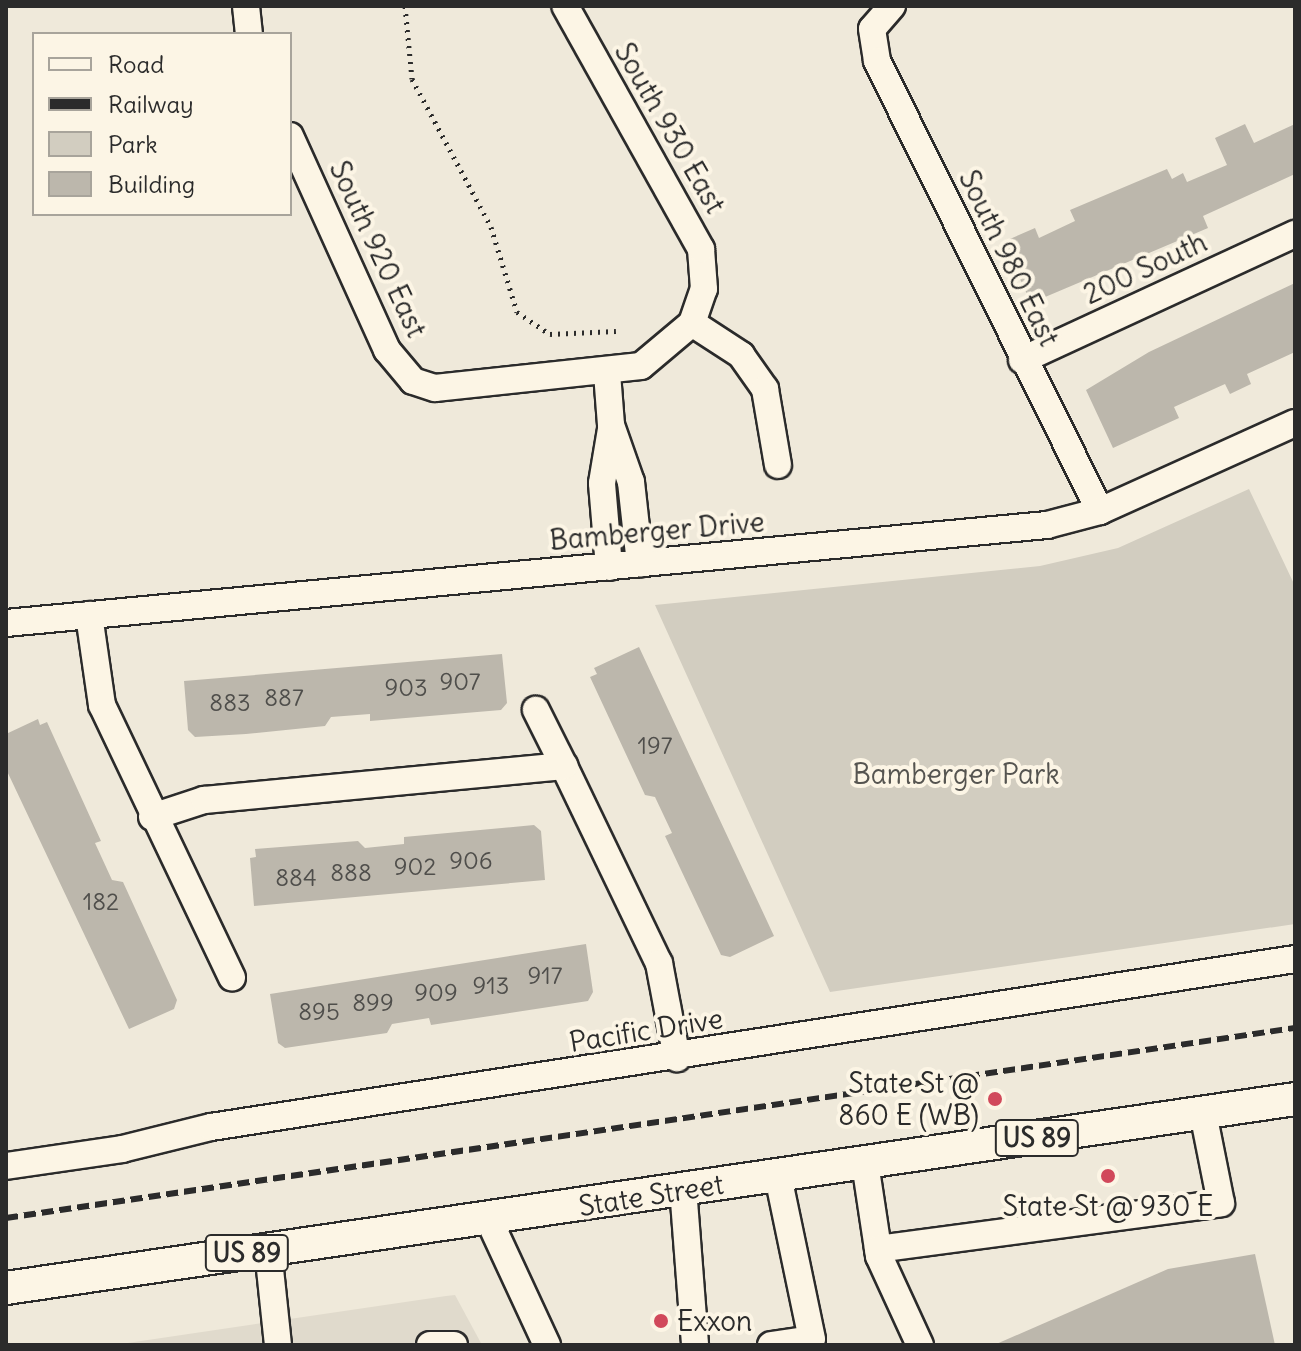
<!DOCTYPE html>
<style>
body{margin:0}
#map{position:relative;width:1301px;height:1351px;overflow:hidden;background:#efe9da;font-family:Delius,sans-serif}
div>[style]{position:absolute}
.built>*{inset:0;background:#e0dacc}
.green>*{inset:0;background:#d2cdc0}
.building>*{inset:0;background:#bcb7ac}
.path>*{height:5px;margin-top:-2.5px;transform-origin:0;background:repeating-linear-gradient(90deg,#2b2b2b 0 2px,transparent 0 8px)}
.roads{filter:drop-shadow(2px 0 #2b2b2b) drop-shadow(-2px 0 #2b2b2b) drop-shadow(0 2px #2b2b2b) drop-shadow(0 -2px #2b2b2b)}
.minor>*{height:26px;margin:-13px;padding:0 13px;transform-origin:13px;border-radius:13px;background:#fcf5e5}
.major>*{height:32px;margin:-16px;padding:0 16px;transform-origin:16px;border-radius:16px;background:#fcf5e5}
.rail>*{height:6px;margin-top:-3px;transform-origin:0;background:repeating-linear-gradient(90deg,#2b2b2b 0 12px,transparent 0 18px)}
.dots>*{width:22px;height:22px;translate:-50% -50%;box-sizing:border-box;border:4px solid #fcf5e5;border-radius:50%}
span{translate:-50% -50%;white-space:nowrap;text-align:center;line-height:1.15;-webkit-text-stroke:8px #fcf5e5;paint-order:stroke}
.number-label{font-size:24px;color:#4f4e4b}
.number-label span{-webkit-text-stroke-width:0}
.shield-label span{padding:2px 6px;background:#fcf5e5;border:2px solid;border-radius:6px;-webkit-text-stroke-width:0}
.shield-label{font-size:26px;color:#2b2b2b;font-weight:700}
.street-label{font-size:28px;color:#2b2b2b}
.park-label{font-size:28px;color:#555450}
.poi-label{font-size:28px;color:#2b2b2b}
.right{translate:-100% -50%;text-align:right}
.left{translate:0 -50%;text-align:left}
.frame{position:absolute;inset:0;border:8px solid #2b2b2b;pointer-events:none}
.legend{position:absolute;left:32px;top:32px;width:260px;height:184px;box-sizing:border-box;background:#fcf5e5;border:2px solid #a8a49b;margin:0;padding:10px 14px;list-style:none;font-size:24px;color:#2b2b2b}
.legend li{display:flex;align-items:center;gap:16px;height:40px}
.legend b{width:40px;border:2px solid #a8a49b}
</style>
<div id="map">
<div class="built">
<i style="clip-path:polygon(455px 1295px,482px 1345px,114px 1345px,446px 1296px)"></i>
</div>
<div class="green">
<i style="clip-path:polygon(1249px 489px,1295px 586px,1295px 924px,830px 992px,655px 605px,1040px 566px,1118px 548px)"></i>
</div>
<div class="building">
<i style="clip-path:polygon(1245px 124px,1254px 143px,1295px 124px,1295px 174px,1203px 216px,1208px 228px,1031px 303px,1003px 242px,1035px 228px,1039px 238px,1075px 221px,1070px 210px,1167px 169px,1172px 179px,1183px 173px,1187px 182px,1227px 165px,1215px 138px)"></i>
<i style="clip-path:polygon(1295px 283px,1295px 352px,1247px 374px,1251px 384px,1230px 394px,1225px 384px,1174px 407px,1179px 418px,1113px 448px,1086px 390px,1149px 352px)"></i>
<i style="clip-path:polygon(639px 647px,774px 936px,730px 957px,721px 955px,665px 836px,672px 833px,655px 797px,645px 795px,590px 677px,597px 674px,594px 668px)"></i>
<i style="clip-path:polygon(502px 654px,507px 703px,501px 710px,370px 721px,370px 714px,331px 717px,325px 726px,246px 734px,195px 737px,188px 730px,184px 681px)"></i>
<i style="clip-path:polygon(38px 719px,40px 725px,47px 722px,101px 841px,95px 843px,112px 880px,123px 882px,177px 1000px,174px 1009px,129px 1029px,6px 769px,6px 734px)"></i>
<i style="clip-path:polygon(534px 825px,541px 831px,545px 880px,254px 906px,250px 858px,256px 857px,255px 849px,358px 841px,365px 848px,404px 844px,404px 837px)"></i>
<i style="clip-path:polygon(586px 944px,593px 992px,588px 1001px,431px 1025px,429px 1018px,392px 1024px,387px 1033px,285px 1048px,278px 1043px,270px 994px)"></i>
<i style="clip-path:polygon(1255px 1254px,1275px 1345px,994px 1345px,1168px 1269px)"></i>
</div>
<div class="path">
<i style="left:405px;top:6px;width:73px;rotate:84.5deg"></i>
<i style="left:412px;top:79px;width:168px;rotate:61.9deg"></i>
<i style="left:491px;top:227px;width:89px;rotate:73deg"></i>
<i style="left:517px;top:312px;width:40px;rotate:34deg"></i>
<i style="left:550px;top:334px;width:66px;rotate:-2.6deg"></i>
</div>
<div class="roads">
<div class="minor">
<i style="left:246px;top:6px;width:28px;rotate:84deg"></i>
<i style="left:892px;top:6px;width:30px;rotate:131deg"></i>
<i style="left:872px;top:29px;width:32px;rotate:81deg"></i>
<i style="left:877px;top:61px;width:502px;rotate:63.64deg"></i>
<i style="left:290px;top:136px;width:235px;rotate:65.6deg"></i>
<i style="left:387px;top:350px;width:40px;rotate:50deg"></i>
<i style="left:413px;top:381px;width:23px;rotate:18deg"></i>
<i style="left:435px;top:388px;width:207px;rotate:-6.1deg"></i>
<i style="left:641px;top:366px;width:67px;rotate:-40.1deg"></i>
<i style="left:692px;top:323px;width:36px;rotate:-71deg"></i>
<i style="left:704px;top:289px;width:40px;rotate:-94.3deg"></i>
<i style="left:701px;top:249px;width:278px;rotate:-119.2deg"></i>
<i style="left:692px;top:323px;width:59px;rotate:33.1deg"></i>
<i style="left:741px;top:355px;width:42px;rotate:54.8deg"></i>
<i style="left:765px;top:389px;width:77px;rotate:80.3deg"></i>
<i style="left:1022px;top:360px;width:301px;rotate:-24.8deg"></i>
<i style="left:607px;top:373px;width:52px;rotate:85.6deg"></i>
<i style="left:611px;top:425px;width:60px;rotate:70.7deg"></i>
<i style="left:631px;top:482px;width:82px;rotate:83.7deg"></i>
<i style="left:609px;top:567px;width:84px;rotate:-94.8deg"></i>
<i style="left:602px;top:483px;width:55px;rotate:-80.5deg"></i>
<i style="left:89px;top:615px;width:91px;rotate:81.8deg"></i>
<i style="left:102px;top:705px;width:302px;rotate:64.5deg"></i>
<i style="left:6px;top:623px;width:1046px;rotate:-5.38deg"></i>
<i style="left:1047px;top:525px;width:55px;rotate:-14.8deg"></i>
<i style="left:1100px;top:511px;width:214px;rotate:-24.3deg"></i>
<i style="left:564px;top:766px;width:219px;rotate:64.3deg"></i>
<i style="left:659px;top:963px;width:97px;rotate:79.3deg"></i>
<i style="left:152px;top:817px;width:55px;rotate:-18.1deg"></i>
<i style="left:204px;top:800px;width:362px;rotate:-5.4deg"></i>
<i style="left:564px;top:766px;width:63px;rotate:-116.6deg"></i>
<i style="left:865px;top:1163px;width:94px;rotate:81.4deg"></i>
<i style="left:879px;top:1256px;width:98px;rotate:65.3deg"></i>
<i style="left:6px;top:1166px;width:117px;rotate:-8.3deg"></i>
<i style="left:122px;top:1149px;width:92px;rotate:-13.9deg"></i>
<i style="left:211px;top:1127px;width:1097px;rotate:-8.81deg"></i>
<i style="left:683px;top:1188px;width:157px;rotate:85.6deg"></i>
<i style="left:489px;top:1220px;width:138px;rotate:65.1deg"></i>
<i style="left:878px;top:1249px;width:346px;rotate:-7.6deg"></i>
<i style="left:1221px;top:1203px;width:92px;rotate:-101.3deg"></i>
<i style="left:268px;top:1250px;width:96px;rotate:84deg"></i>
<i style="left:430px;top:1345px;width:24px"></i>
<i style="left:771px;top:1345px;width:41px;rotate:-8.3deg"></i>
<i style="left:812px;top:1339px;width:167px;rotate:-101.8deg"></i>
</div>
<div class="major">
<i style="left:6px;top:1288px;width:1303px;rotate:-8.34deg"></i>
</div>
</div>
<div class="rail">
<i style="left:6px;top:1218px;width:1303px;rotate:-8.39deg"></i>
</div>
<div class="dots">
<i style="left:995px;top:1099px;background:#d1495b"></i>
<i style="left:1108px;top:1176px;background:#d1495b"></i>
<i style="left:661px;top:1321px;background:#d1495b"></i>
</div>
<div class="number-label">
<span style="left:460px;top:682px">907</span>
<span style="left:406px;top:688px">903</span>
<span style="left:284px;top:698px">887</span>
<span style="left:230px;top:703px">883</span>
<span style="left:655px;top:746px">197</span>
<span style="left:471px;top:861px">906</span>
<span style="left:415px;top:867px">902</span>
<span style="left:351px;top:873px">888</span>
<span style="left:296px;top:878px">884</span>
<span style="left:101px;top:902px">182</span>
<span style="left:545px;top:976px">917</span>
<span style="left:491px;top:986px">913</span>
<span style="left:436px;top:993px">909</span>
<span style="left:373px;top:1003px">899</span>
<span style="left:319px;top:1012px">895</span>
</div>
<div class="shield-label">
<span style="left:1037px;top:1138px">US 89</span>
<span style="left:247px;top:1253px">US 89</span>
</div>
<div class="street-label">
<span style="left:670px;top:128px;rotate:60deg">South 930 East</span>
<span style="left:378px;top:249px;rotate:65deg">South 920 East</span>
<span style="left:1009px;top:258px;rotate:64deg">South 980 East</span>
<span style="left:1145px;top:268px;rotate:-25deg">200 South</span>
<span style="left:657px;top:531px;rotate:-5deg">Bamberger Drive</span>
<span style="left:646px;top:1030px;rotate:-9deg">Pacific Drive</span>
<span style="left:651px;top:1195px;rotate:-9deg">State Street</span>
</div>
<div class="park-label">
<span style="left:956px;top:774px">Bamberger Park</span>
</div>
<div class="poi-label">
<span class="right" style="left:979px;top:1099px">State St @<br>860 E (WB)</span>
<span style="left:1108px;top:1206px">State St @ 930 E</span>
<span class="left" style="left:677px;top:1321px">Exxon</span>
</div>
<div class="frame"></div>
<ul class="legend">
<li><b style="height:10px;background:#fcf5e5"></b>Road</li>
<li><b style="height:10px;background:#2b2b2b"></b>Railway</li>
<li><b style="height:22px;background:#d2cdc0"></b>Park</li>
<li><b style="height:22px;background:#bcb7ac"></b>Building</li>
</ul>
</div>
